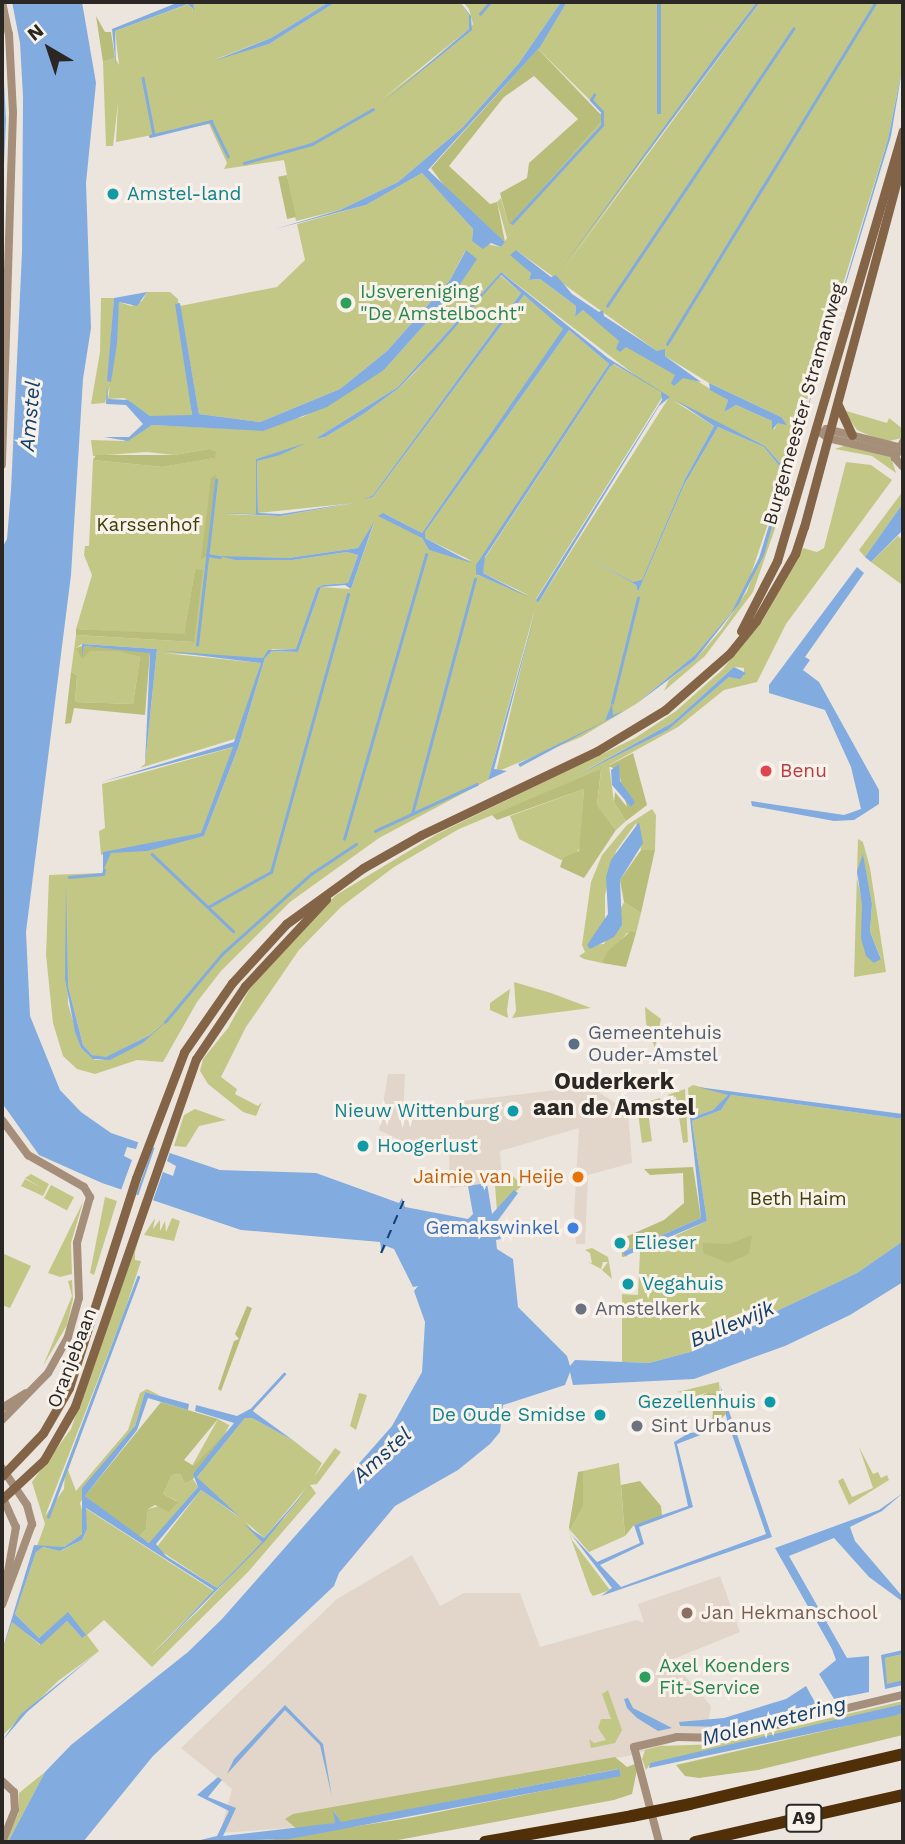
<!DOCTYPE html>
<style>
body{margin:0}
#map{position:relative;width:905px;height:1844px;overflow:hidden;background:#ece5dd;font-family:"Work Sans",sans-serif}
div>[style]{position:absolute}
.built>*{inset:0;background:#e1d6c9}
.green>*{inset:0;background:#c3c786;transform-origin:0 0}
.forest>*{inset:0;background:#b9bd7a;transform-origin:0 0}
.water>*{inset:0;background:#82acdf;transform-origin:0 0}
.pier>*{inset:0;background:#ece5dd}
.stream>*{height:2.5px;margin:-1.25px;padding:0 1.25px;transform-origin:1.25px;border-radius:1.25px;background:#82acdf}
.ferry>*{height:2px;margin-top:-1px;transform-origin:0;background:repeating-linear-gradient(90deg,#144070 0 9px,transparent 0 16px)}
.tertiary>*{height:8px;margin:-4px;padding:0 4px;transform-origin:4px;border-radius:4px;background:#a58e7a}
.secondary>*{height:9px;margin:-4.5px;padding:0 4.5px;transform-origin:4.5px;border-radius:4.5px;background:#846446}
.motorway>*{height:12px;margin:-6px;padding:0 6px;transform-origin:6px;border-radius:6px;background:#512f09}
.motorway-bridge>*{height:12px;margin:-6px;padding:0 6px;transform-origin:6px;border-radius:6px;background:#512f09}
.dots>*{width:19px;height:19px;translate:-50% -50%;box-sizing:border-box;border:4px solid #f9f2ea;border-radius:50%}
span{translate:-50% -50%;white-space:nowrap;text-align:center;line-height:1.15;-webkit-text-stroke:6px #f9f2ea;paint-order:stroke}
.shield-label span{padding:2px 5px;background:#f9f2ea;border:2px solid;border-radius:5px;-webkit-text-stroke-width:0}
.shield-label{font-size:18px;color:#2a2725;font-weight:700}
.culture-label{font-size:19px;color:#0d838f}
.left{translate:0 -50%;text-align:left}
.right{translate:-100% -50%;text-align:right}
.leisure-label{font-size:19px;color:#27864d}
.street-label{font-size:19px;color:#2a2725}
.park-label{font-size:19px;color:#3d3f0a}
.health-label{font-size:19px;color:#be3a42}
.service-label{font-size:19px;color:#4e5e75}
.food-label{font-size:19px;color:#c56008}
.shop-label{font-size:19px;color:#366cbe}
.worship-label{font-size:19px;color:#5b616d}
.education-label{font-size:19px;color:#785e54}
.water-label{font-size:21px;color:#144070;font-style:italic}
.quarter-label{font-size:23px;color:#2a2725;font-weight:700}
.frame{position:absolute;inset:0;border:4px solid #2a2725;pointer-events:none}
.north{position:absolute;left:14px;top:14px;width:70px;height:70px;-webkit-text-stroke:5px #f9f2ea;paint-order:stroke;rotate:321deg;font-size:19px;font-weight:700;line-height:28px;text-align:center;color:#2a2725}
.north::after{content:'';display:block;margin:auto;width:24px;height:32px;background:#2a2725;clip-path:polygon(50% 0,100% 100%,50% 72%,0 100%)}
</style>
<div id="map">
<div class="built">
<i style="clip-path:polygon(388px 1074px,405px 1074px,403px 1118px,463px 1116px,463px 1101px,589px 1086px,628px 1111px,632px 1163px,588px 1175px,585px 1244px,576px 1244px,574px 1214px,579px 1128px,500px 1151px,502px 1182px,450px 1188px,449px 1151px,424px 1152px,379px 1130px)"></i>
<i style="clip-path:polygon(412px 1555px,440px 1606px,464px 1593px,520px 1593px,540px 1647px,636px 1620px,644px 1623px,638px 1604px,720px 1576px,740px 1632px,671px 1660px,711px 1706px,707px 1732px,628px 1756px,446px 1787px,290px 1828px,220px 1833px,232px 1789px,181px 1748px,337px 1599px)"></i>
</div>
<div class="green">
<i style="clip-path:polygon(193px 2px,329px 2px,271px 38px,214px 60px,269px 44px,336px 2px,460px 2px,469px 15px,469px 29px,381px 100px,463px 37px,473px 24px,469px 9px,463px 2px,561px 2px,519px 63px,463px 127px,398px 182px,340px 210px,296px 221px,284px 160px,224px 169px,227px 163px,209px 124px,116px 142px,118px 103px,113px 146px,106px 146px,103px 62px,115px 58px,119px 65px,115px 31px,189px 4px,193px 10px)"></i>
<i style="clip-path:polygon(evenodd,567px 2px,757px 2px,562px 271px,760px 2px,903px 2px,903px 64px,888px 139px,796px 436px,798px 445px,780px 514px,753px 592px,705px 656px,664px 691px,669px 680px,695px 660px,721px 630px,747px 591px,774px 520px,789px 467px,785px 469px,765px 446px,674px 401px,714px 426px,685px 479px,642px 581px,633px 582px,586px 556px,636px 585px,638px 592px,684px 485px,718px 427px,764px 447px,785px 473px,748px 583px,731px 613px,695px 655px,636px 704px,581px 737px,496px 772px,535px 609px,488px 780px,379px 838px,290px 902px,221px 971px,197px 1002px,163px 1062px,137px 1060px,95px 1074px,77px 1069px,63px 1056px,53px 1023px,46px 955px,49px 875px,103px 873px,104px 859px,111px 853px,204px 836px,238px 748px,265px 658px,272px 651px,298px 652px,321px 587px,351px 589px,374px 523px,358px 548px,288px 558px,219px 557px,293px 560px,347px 552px,358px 555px,348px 583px,323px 585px,317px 588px,297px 649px,272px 649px,263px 658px,163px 653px,261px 663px,238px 738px,140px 768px,145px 764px,157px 649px,82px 644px,76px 648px,119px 650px,140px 657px,133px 704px,75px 702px,77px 675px,71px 672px,76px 635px,194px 642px,195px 569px,184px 635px,76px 629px,92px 575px,84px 555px,85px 546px,89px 546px,93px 460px,162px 467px,214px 458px,209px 449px,174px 455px,147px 452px,93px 456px,91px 440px,124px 441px,152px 425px,235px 429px,303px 417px,384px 370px,459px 286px,476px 259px,465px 251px,450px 280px,387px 351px,340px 389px,260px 422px,199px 414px,180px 306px,277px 287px,305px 260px,297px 224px,366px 205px,422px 173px,473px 229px,472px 241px,501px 247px,507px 238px,497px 202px,501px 198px,509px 226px,602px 112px,538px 49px,567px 2px,516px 250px,657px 351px,709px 383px,781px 417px,774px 430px,772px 421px,736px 405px,724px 412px,728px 400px,583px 310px,575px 317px,576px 306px,540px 279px,529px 280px,531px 273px,516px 250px,567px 2px,501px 272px,640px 379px,613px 364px,610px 367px,481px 564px,483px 573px,530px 596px,478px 575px,478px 566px,609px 364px,569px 330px,425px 532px,425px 538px,472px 561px,429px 550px,422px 538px,383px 513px,422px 533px,564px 329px,524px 295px,373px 497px,365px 500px,373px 495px,521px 293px,500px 275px,414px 373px,399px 388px,362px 415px,325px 437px,315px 439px,398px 387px,501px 272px,567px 2px,663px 396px,668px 399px,538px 603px,536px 599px,663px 396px,567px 2px,294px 448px,257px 461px,258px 513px,355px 503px,280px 516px,225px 514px,256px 514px,256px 459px,294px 448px,567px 2px,67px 882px,68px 986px,83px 1045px,92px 1055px,106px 1058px,150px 1035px,162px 1023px,143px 1043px,102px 1060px,95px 1060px,81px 1048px,68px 1004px,67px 882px)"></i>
<i style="clip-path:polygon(147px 292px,170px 292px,178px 299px,192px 416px,150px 416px,124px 398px,108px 399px,110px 386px,105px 403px,91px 404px,100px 352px,101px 298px,114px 298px,108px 380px,111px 381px,119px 302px,131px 306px,142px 301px)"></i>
<i style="clip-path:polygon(843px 410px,887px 423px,889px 418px,903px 429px,903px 438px,884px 442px,857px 430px)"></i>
<i style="clip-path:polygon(849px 444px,891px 457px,896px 473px,872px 456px,835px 449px)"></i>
<i style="clip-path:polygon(evenodd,846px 462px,871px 465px,892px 480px,786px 624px,757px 682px,724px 690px,678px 727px,609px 765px,614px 802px,626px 821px,616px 830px,597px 805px,601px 770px,459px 829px,394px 867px,341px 907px,299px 950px,246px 1027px,221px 1077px,237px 1089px,235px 1094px,258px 1106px,262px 1102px,256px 1116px,243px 1112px,208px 1084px,200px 1071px,203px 1059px,228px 1028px,257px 976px,336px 895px,437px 834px,635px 738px,676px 711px,722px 670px,763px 620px,803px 548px,817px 552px,824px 548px,846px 462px,734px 667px,744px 668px,744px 676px,729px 677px,668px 730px,577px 775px,672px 723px,734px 667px)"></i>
<i style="clip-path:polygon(903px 491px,903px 503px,865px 557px,859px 550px)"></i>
<i style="clip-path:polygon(898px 536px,903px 540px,901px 584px,871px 562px)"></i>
<i style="clip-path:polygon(234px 747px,201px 834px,101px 855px,99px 831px,105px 828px,102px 784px)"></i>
<i style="clip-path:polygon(584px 789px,580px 847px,575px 856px,561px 860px,519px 839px,510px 816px)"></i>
<i style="clip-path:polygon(652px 809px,656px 815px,655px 850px,641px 850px,636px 823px,616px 851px,605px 895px,605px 923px,587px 945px,604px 944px,624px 902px,641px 913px,636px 933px,627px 933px,602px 963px,584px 959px,579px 956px,585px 952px,582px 945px,591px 882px,602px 855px,627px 825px)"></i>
<i style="clip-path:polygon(evenodd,858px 839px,863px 842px,870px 868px,886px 972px,854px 977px,858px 839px,863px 855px,872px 904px,870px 932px,881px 958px,874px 963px,857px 878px,863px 855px)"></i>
<i style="clip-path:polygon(514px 982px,551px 993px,591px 1008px,512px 1018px,516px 1011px)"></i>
<i style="clip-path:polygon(510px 989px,507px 1010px,508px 1018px,490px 1010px,490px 1003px)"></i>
<i style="clip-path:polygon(645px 1007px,661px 1019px,655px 1048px,646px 1023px)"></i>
<i style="clip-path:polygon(693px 1085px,728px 1094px,727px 1098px,713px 1110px,690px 1118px,688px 1088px)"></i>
<i style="clip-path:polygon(685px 1089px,688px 1142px,683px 1143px,676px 1097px,667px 1095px)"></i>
<i style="clip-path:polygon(731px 1095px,903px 1119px,903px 1241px,857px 1273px,690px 1352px,649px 1363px,622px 1362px,622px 1294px,638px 1295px,640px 1252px,707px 1221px,692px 1121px,721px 1110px)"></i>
<i style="clip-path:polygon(660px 1098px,662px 1105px,648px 1111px,652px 1141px,642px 1143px,637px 1105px)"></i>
<i style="clip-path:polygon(195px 1109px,226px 1120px,199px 1126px,186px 1147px,174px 1146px,184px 1115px)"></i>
<i style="clip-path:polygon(494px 1171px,496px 1177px,512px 1175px,522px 1185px,497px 1212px)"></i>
<i style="clip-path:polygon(31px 1174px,49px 1184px,43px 1196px,21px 1186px,25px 1179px,42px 1188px,25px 1178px)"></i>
<i style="left:51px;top:1185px;width:26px;height:15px;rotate:28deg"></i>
<i style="clip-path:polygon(105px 1197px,117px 1201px,94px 1275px,90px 1273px)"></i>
<i style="clip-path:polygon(83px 1202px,71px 1243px,72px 1274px,60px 1277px,48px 1273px)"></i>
<i style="clip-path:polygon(146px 1215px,135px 1252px,135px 1260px,141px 1261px,125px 1310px,45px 1516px,64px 1489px,65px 1471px,81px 1435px,68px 1470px,76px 1491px,128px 1430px,140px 1393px,147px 1389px,161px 1396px,145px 1392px,135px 1426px,80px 1503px,85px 1522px,82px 1534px,64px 1547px,37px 1546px,45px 1524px,32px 1482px,71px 1429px)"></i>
<i style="clip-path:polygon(155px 1218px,153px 1229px,160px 1220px,160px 1231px,165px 1221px,166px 1232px,172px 1218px,180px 1221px,174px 1241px,144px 1235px)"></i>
<i style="clip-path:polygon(592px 1248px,608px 1257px,612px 1279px,602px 1270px,608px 1262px,603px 1262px,601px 1269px,588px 1262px,592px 1263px,590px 1253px,585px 1250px)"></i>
<i style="clip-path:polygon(2px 1253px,31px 1266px,10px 1308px,2px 1305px)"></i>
<i style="clip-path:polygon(72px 1280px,73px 1299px,67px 1325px,43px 1366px,72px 1296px,68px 1281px)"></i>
<i style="clip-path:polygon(719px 1382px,720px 1394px,708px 1392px,685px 1401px,684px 1393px,677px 1392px)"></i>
<i style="clip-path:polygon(359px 1393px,367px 1395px,356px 1430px,350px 1426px)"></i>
<i style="clip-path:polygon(245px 1418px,252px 1418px,294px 1441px,322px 1463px,314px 1477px,335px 1448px,341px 1452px,317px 1484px,310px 1485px,316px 1493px,248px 1572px,152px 1667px,104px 1620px,87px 1635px,99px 1651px,58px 1681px,2px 1736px,2px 1651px,12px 1621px,40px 1645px,67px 1621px,82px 1638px,68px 1613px,39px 1638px,15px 1614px,36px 1552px,42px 1547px,61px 1551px,82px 1540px,87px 1529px,85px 1508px,214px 1591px,151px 1655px,200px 1609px,286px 1516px,306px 1488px,264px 1538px,246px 1522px,262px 1542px,217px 1588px,156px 1548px,201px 1490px,239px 1517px,197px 1477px)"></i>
<i style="left:218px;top:1419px;width:13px;height:54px;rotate:29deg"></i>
<i style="clip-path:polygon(859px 1447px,873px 1474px,878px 1472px,881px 1478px,887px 1475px,889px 1480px,849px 1505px,838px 1481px,843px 1478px,852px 1497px,873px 1488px)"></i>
<i style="clip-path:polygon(619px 1463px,625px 1536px,589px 1552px,570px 1530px,583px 1507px,583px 1471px)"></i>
<i style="clip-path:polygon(180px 1474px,185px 1484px,193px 1479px,198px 1487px,150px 1543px,139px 1537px,146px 1529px,148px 1509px,177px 1501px,163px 1494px,172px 1475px)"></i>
<i style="clip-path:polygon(568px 1530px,572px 1540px,610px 1590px,593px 1596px,590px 1592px)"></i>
<i style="clip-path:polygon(903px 1654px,903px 1680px,886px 1685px,885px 1658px)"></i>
<i style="clip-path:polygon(608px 1690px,622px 1730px,615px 1743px,591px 1748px,589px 1739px,594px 1743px,606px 1740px,598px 1728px,601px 1719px,611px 1719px,602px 1694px)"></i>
<i style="clip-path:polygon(903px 1701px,903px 1704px,779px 1735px,651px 1763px,646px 1770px,642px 1759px,645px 1750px,660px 1746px,719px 1744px)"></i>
<i style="clip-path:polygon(45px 1772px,8px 1842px,5px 1842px,19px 1812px,19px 1793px)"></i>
</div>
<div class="forest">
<i style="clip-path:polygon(96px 16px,105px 32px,111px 32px,115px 58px,103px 62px)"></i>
<i style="clip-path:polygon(538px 49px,604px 118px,509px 226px,500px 193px,527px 178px,529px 163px,578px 119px,534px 76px,504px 97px,449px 166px,490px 204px,497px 202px,505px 242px,445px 187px,431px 168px)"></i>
<i style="left:287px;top:175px;width:43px;height:9px;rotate:78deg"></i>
<i style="clip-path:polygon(209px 449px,216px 452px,215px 458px,162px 467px,93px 460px,96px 455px,174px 455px)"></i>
<i style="clip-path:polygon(216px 474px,207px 555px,201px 560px,211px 478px)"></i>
<i style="clip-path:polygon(195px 569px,203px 570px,194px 642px,76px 635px,76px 629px,184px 634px)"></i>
<i style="clip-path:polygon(82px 646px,82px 655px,84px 646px,150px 652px,145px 715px,74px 708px,71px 723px,65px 724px,71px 672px,77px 675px,75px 702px,133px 704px,140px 657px,119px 651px,90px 651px,82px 659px,76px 648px)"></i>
<i style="clip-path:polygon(633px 753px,647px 805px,626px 821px,614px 802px,615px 792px,627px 807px,618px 770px,608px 766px)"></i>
<i style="clip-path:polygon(601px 769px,597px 805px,616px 830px,584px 878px,560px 867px,563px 858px,579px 851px,584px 789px,497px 820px,492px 815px)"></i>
<i style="clip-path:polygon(641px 850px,655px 850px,641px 913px,624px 902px,620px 880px)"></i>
<i style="clip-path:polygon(631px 931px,636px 933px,626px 967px,602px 963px,607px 952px)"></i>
<i style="clip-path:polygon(693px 1167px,701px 1218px,623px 1252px,628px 1256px,622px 1257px,621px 1239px,664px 1220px,684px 1203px,683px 1173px,650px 1175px,644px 1169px)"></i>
<i style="clip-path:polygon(752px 1235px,749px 1254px,728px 1263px,703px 1253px,703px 1243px,729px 1244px)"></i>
<i style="clip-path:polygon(247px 1306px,252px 1308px,221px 1391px,218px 1389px,234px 1341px,239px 1339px,235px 1334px)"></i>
<i style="clip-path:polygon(708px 1392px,720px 1394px,726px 1414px,712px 1427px,713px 1408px,699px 1398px)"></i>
<i style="clip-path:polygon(161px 1402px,218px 1419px,184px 1460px,194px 1466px,232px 1426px,193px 1479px,185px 1484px,180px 1474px,172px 1475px,163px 1494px,178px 1502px,169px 1512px,155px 1505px,148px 1509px,146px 1529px,139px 1537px,85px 1496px)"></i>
<i style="clip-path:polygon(583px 1471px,583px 1507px,570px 1530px,572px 1540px,569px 1527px,578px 1472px)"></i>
<i style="clip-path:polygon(640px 1481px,661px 1506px,662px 1516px,634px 1525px,625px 1536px,621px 1485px)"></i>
<i style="clip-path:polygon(903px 1713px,903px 1735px,758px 1770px,699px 1778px,685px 1776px,676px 1765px)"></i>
<i style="clip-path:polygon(615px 1757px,627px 1767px,635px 1764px,637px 1770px,632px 1794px,614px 1800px,387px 1842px,256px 1842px,409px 1818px,621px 1775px,618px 1769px,340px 1823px,334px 1810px,336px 1823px,298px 1830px,285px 1819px,293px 1814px)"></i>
</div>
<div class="water">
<i style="clip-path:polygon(12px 2px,82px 2px,96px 83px,86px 183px,91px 328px,83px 379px,71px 575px,26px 932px,30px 1016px,60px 1090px,81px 1112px,111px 1133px,220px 1170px,316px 1173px,399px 1203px,402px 1198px,405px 1207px,468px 1219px,473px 1214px,468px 1186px,487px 1183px,492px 1214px,514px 1190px,518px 1193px,496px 1223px,501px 1239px,496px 1240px,497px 1249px,513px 1259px,518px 1307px,567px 1356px,570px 1366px,575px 1360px,649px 1363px,690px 1352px,857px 1273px,903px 1241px,903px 1282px,850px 1315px,785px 1346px,694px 1379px,573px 1385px,570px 1372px,565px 1385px,503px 1405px,500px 1432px,490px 1444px,458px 1470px,395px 1506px,339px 1573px,334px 1586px,153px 1756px,83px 1842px,8px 1842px,45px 1772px,71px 1745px,188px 1652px,222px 1619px,392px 1426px,422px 1372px,425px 1322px,414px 1291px,418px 1286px,413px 1287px,394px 1249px,386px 1246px,382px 1254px,380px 1242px,241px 1230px,102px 1183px,39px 1155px,2px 1103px,2px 548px,7px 539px,11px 490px,22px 252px,23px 97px,20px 43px)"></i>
<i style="clip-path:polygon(179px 2px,193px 2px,194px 10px,188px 4px,115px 31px,116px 66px,112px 29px)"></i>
<i style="clip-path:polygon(329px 2px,336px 2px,269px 44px,213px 61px,271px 38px)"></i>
<i style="clip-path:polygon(460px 2px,471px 16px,472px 30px,382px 103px,469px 29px,469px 15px)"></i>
<i style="clip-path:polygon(561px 2px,567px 2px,540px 47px,428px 170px,505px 242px,501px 247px,491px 243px,483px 249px,472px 241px,473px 229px,422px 173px,366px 205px,275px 229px,340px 210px,398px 182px,463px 127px,519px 63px)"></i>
<i style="left:657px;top:2px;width:4px;height:112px"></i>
<i style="clip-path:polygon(757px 2px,760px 2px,560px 270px,718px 53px)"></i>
<i style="clip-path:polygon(2px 42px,6px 120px,2px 209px)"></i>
<i style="clip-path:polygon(903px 64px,891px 136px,799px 437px,794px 428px,802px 423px,813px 390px,888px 139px)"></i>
<i style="clip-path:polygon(466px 250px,477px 259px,459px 286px,384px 370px,327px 407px,263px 431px,152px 425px,128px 441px,104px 437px,129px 437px,143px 424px,126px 405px,106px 404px,107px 385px,108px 399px,128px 400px,150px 416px,192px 415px,175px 304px,180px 303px,199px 414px,260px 422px,340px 389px,387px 351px,450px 280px)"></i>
<i style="clip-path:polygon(516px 250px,551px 277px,556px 275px,572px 294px,599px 312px,603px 310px,604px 316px,633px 335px,657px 351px,665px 349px,665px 356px,701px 382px,683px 378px,674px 386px,671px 383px,675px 375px,626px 347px,620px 352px,616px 349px,619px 341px,583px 310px,575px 317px,576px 306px,540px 279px,529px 280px,531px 273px,510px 255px)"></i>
<i style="clip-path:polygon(501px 272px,608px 358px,670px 397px,659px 406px,538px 603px,536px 600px,662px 400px,661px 392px,614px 364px,610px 367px,485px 557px,483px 573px,529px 597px,476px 574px,476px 565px,609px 364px,569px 330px,425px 532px,425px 538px,472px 563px,429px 550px,422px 538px,378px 516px,383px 513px,422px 533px,563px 329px,524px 295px,373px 497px,364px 500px,373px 495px,521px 293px,501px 275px,436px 349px,399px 388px,362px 415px,325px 437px,315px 439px,398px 387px)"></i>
<i style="clip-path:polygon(147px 292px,137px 306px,119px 302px,117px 344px,111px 382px,107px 381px,114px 298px)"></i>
<i style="clip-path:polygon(709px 383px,781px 417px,787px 425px,778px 423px,772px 430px,772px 421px,736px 405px,724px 412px,728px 400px,710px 390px)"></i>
<i style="clip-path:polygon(675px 400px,765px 446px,785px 469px,789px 467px,764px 555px,739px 604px,695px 660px,636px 704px,695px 655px,731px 613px,759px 558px,785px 473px,764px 447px,718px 427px,684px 485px,638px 592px,636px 585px,586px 556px,633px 582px,642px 580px,685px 479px,714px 426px)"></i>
<i style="clip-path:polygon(306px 443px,280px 455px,257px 461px,258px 513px,281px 514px,359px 502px,280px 516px,218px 513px,256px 514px,256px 459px)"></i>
<i style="clip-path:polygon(903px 503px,903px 530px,871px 562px,865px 557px)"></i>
<i style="clip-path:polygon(374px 522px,351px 589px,345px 585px,321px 587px,298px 652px,272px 651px,265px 658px,238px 748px,204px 836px,147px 851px,111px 853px,103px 871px,103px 852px,201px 833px,233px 747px,101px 782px,234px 742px,261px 663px,163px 651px,263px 658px,268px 650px,296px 649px,317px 588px,323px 585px,348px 583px,358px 555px,347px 552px,293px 560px,236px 560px,218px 556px,288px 558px,358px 548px)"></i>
<i style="clip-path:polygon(857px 567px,864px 573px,805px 657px,810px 660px,803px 670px,819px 682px,879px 790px,879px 804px,854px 820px,834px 821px,752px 806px,751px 801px,844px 815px,861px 809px,851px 767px,825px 710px,769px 693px,769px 685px)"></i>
<i style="clip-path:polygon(536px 609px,494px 769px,507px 771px,488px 780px)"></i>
<i style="clip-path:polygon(82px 644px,157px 649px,145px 765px,150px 653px,84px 646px,82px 657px)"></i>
<i style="clip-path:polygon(734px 667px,746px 673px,740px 679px,729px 677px,668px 730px,576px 776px,672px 723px)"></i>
<i style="clip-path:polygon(612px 703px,613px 715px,624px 711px,520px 767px,518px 764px,605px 721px)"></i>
<i style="clip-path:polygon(619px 764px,620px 781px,635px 802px,631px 807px,612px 785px,611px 770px)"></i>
<i style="clip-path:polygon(639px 822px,643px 843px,620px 880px,622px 925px,614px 937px,590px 949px,587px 945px,608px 914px,606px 877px,611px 860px)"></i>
<i style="clip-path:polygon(863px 854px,872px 904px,870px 932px,881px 959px,874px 963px,866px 956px,861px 938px,862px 906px,857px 871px)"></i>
<i style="clip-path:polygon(66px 882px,68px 986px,83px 1045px,92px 1055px,106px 1057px,150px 1035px,173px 1015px,143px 1043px,110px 1060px,93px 1059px,81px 1048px,75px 1032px,65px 979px)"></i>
<i style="clip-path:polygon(698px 1087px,903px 1114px,903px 1119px,731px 1095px,721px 1110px,692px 1121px,707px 1221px,625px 1256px,623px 1252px,701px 1218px,690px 1118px,713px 1110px,728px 1095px)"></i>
<i style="clip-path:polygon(720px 1385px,772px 1537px,601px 1596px,612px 1588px,571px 1534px,597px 1562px,640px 1543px,634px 1525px,688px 1506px,674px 1442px,689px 1433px,711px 1431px,677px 1444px,693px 1507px,639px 1527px,644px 1544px,600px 1565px,621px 1587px,766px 1534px,727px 1420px)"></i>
<i style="clip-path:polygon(145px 1392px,189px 1404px,188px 1410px,148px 1398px,137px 1430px,85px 1496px,149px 1543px,198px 1487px,193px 1474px,234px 1423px,195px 1411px,196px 1405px,237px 1416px,250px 1409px,294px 1441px,252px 1418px,245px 1418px,197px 1477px,240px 1517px,201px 1490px,156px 1544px,166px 1556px,217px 1588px,262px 1542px,244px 1524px,264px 1538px,308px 1488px,266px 1540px,152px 1656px,214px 1590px,86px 1508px,87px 1529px,82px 1540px,60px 1551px,43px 1547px,36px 1552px,15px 1614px,39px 1638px,68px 1612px,86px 1635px,82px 1638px,67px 1621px,41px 1645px,12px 1622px,2px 1651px,34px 1545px,64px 1547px,82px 1534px,82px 1488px,135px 1426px)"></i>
<i style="clip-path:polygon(903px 1493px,882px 1511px,850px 1527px,855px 1541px,903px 1597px,903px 1602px,869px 1577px,834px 1538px,789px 1556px,847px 1658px,869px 1656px,869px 1692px,834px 1699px,819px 1674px,836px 1660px,832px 1649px,775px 1548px,879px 1510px)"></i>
<i style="clip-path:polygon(903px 1650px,903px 1654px,885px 1658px,887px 1684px,903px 1680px,903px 1685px,885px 1689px,881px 1655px)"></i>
<i style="clip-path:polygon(99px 1651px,27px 1712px,2px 1741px,21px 1714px)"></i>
<i style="clip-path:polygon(806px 1686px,817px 1706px,727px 1727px,680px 1726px,679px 1722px,724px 1718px,786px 1699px)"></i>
<i style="clip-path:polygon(628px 1698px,633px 1708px,672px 1728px,658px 1731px,637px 1718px,627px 1708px,624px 1699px)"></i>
<i style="clip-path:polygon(903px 1704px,903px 1713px,893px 1716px,649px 1768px,650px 1763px)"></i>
<i style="clip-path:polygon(285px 1705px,323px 1744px,332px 1797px,320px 1745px,285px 1710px,227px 1774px,234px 1759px)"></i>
<i style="clip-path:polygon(619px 1769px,621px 1776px,290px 1839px,192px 1842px,217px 1836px,229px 1811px,197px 1795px,218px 1777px,222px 1780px,208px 1797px,236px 1808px,223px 1836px,335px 1823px,333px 1810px,341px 1822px)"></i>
</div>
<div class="pier">
<i style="clip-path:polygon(139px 1140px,154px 1144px,135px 1198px,120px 1193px,132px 1160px,124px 1156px,127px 1147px,136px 1149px)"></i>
<i style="clip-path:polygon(156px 1144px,171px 1149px,167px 1161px,176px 1166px,173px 1176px,163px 1172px,152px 1203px,137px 1199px)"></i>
</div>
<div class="stream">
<i style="left:480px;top:14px;width:16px;rotate:-50deg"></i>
<i style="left:143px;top:78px;width:58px;rotate:79.1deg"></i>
<i style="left:150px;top:136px;width:63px;rotate:-13.8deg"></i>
<i style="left:211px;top:121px;width:39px;rotate:64deg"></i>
<i style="left:244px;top:163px;width:71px;rotate:-15.6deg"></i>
<i style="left:312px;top:144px;width:70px;rotate:-29.8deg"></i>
<i style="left:512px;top:223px;width:133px;rotate:-47.4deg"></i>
<i style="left:602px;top:125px;width:13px;rotate:-90deg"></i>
<i style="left:602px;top:112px;width:16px;rotate:-133deg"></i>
<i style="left:591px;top:100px;width:6px;rotate:-59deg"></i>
<i style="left:607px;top:306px;width:334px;rotate:-56.1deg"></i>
<i style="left:667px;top:344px;width:401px;rotate:-58.6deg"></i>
<i style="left:207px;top:555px;width:13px;rotate:9deg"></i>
<i style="left:197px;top:645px;width:166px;rotate:-83.4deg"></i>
<i style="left:612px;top:703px;width:108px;rotate:-76.1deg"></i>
<i style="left:412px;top:814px;width:243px;rotate:-75deg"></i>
<i style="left:375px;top:831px;width:112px;rotate:-24.7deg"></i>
<i style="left:344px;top:839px;width:296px;rotate:-73.9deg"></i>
<i style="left:152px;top:854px;width:112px;rotate:43.5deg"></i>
<i style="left:69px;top:877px;width:34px;rotate:-5deg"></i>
<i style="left:103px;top:874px;width:4px;rotate:-76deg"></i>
<i style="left:208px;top:907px;width:72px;rotate:-29.1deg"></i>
<i style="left:271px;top:872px;width:288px;rotate:-74.5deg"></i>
<i style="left:165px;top:1022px;width:89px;rotate:-50deg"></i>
<i style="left:222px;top:954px;width:120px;rotate:-42deg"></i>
<i style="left:311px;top:874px;width:54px;rotate:-33.7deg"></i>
<i style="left:248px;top:1413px;width:53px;rotate:-47.3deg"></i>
<i style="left:48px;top:1517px;width:256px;rotate:-69.4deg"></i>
</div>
<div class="ferry">
<i style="left:381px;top:1253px;width:58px;rotate:-66.5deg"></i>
</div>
<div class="tertiary">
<i style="left:2px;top:2px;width:33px;rotate:78deg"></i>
<i style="left:9px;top:34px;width:78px;rotate:87.1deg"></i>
<i style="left:13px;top:112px;width:353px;rotate:91.8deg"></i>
<i style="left:816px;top:429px;width:15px;rotate:37deg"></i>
<i style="left:828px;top:438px;width:69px;rotate:13.4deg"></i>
<i style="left:826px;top:429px;width:74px;rotate:14deg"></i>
<i style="left:903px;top:442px;width:18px;rotate:117deg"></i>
<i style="left:895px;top:458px;width:12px;rotate:48deg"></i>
<i style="left:2px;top:1120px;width:44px;rotate:53.4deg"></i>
<i style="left:28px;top:1155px;width:64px;rotate:29.7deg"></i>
<i style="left:84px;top:1187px;width:12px;rotate:59deg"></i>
<i style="left:90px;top:1197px;width:48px;rotate:105.8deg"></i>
<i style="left:77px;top:1243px;width:55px;rotate:87.9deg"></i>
<i style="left:79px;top:1298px;width:41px;rotate:105.8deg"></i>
<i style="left:68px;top:1337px;width:41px;rotate:119.1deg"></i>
<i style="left:48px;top:1373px;width:66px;rotate:134.4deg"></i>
<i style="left:2px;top:1408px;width:28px;rotate:-32deg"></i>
<i style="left:2px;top:1468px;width:45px;rotate:56deg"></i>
<i style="left:27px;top:1505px;width:20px;rotate:75deg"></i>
<i style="left:32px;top:1524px;width:86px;rotate:110.3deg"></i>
<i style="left:2px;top:1496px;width:34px;rotate:66deg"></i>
<i style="left:16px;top:1527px;width:63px;rotate:100.1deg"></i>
<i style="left:2px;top:1781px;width:16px;rotate:43deg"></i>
<i style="left:14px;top:1792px;width:18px;rotate:87deg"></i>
<i style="left:15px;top:1810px;width:35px;rotate:112deg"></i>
<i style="left:659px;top:1842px;width:98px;rotate:-104.7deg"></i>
<i style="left:634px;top:1747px;width:44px;rotate:-13.1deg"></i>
<i style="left:677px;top:1737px;width:45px;rotate:1.3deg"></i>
<i style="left:722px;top:1738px;width:186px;rotate:-13.4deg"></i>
</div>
<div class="secondary">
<i style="left:838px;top:405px;width:33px;rotate:65deg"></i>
<i style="left:741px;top:631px;width:79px;rotate:-62.8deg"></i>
<i style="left:777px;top:561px;width:448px;rotate:-73.7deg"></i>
<i style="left:2px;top:1476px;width:59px;rotate:-46.4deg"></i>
<i style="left:43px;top:1433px;width:52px;rotate:-60deg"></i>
<i style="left:69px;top:1388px;width:220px;rotate:-72.3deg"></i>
<i style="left:136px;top:1178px;width:135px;rotate:-69.1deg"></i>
<i style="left:184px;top:1052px;width:84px;rotate:-55.2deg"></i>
<i style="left:232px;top:983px;width:80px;rotate:-47.5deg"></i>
<i style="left:286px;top:924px;width:95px;rotate:-36deg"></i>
<i style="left:363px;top:868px;width:67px;rotate:-29.6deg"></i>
<i style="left:421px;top:835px;width:195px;rotate:-25.5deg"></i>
<i style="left:597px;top:751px;width:79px;rotate:-31.1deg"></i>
<i style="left:665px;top:710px;width:86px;rotate:-41.2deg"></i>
<i style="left:730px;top:653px;width:41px;rotate:-50.9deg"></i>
<i style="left:756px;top:621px;width:78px;rotate:-59.8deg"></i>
<i style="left:795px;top:554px;width:28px;rotate:-72deg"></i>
<i style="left:804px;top:527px;width:383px;rotate:-75deg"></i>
<i style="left:2px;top:1499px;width:57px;rotate:-42.9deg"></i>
<i style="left:44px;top:1460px;width:62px;rotate:-60.1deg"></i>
<i style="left:75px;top:1406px;width:367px;rotate:-70.8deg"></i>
<i style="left:196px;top:1059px;width:88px;rotate:-56.1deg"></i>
<i style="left:245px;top:986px;width:119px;rotate:-47deg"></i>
</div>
<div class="motorway">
<i style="left:690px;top:1804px;width:219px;rotate:-13.2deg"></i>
<i style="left:485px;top:1842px;width:149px;rotate:-10deg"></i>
<i style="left:695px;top:1842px;width:213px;rotate:-12.7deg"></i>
</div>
<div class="motorway-bridge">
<i style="left:632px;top:1816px;width:59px;rotate:-11.7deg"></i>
</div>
<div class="dots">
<i style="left:113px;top:194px;background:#0f9aa8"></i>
<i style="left:346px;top:303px;background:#2e9e5b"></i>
<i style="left:766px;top:771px;background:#e0444e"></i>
<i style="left:574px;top:1044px;background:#5c6f8a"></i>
<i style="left:513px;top:1111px;background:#0f9aa8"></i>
<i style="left:363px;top:1146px;background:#0f9aa8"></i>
<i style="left:578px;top:1177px;background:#e8710a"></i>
<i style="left:573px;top:1228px;background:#3f7fe0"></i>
<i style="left:620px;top:1243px;background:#0f9aa8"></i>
<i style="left:628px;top:1284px;background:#0f9aa8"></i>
<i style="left:581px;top:1309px;background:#6b7280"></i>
<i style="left:770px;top:1402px;background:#0f9aa8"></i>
<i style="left:600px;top:1415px;background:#0f9aa8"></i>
<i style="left:637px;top:1426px;background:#6b7280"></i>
<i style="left:687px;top:1613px;background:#8d6e63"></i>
<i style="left:645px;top:1677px;background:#2e9e5b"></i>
</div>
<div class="shield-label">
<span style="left:804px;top:1818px">A9</span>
</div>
<div class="culture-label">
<span class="left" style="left:127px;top:194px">Amstel-land</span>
<span class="right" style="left:499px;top:1111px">Nieuw Wittenburg</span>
<span class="left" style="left:377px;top:1146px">Hoogerlust</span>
<span class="left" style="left:634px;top:1243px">Elieser</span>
<span class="left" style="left:642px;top:1284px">Vegahuis</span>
<span class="right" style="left:756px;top:1402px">Gezellenhuis</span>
<span class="right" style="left:586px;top:1415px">De Oude Smidse</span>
</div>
<div class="leisure-label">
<span class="left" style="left:360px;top:303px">IJsvereniging<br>"De Amstelbocht"</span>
<span class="left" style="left:659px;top:1677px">Axel Koenders<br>Fit-Service</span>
</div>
<div class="street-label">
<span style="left:804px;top:404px;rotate:-74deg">Burgemeester Stramanweg</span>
<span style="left:72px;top:1358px;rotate:-69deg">Oranjebaan</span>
</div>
<div class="park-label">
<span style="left:148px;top:525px">Karssenhof</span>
<span style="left:798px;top:1199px">Beth Haim</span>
</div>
<div class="health-label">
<span class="left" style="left:780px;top:771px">Benu</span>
</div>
<div class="service-label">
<span class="left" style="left:588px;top:1044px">Gemeentehuis<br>Ouder-Amstel</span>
</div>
<div class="food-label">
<span class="right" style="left:564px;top:1177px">Jaimie van Heije</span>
</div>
<div class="shop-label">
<span class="right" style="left:559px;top:1228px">Gemakswinkel</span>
</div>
<div class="worship-label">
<span class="left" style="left:595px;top:1309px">Amstelkerk</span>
<span class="left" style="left:651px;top:1426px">Sint Urbanus</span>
</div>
<div class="education-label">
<span class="left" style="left:701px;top:1613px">Jan Hekmanschool</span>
</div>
<div class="water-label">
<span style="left:30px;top:416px;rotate:-85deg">Amstel</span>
<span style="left:732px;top:1324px;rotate:-23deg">Bullewijk</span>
<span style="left:382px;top:1455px;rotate:-42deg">Amstel</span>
<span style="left:774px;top:1721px;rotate:-14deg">Molenwetering</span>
</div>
<div class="quarter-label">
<span style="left:614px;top:1095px">Ouderkerk<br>aan de Amstel</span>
</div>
<div class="frame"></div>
<div class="north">N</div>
</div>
